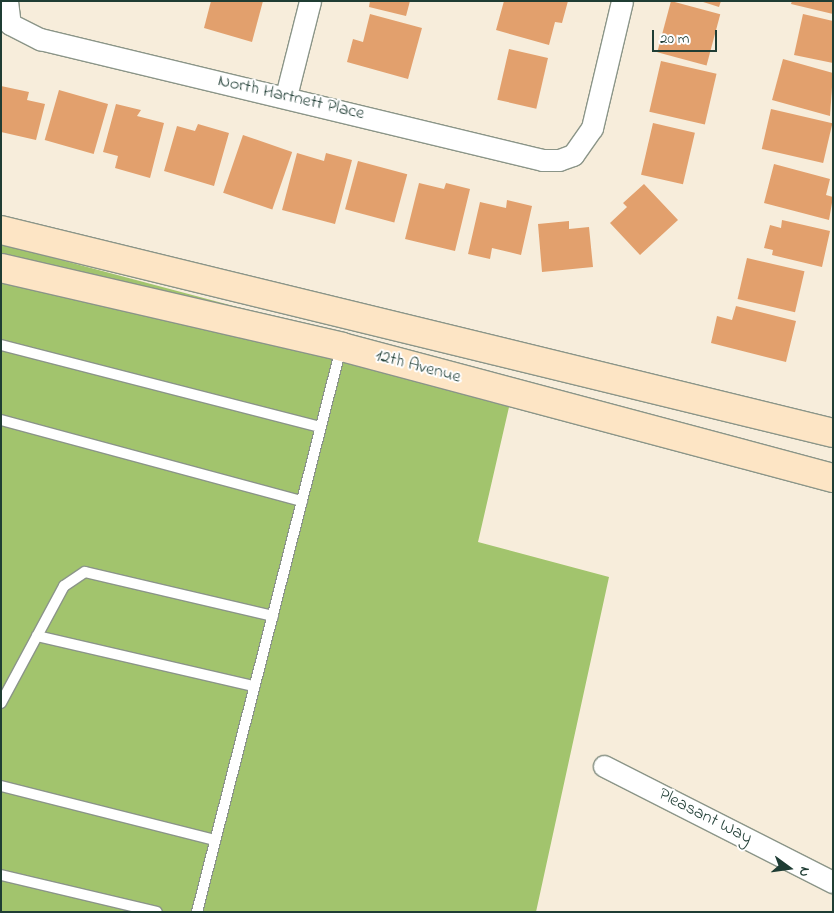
<!DOCTYPE html>
<style>
body{margin:0}
#map{position:relative;width:834px;height:913px;overflow:hidden;background:#f7eddb;font-family:"Indie Flower",sans-serif}
div>[style]{position:absolute}
.green>*{inset:0;background:#a2c46d}
.building>*{inset:0;background:#e2a06d;transform-origin:0 0}
.roads{filter:drop-shadow(1px 0 #8b9588) drop-shadow(-1px 0 #8b9588) drop-shadow(0 1px #8b9588) drop-shadow(0 -1px #8b9588)}
.lane>*{height:10px;margin:-5px;padding:0 5px;transform-origin:5px;border-radius:5px;background:#fff}
.street>*{height:21px;margin:-10.5px;padding:0 10.5px;transform-origin:10.5px;border-radius:10.5px;background:#fff}
.secondary>*{height:28px;margin:-14px;padding:0 14px;transform-origin:14px;border-radius:14px;background:#fde5c5}
span{translate:-50% -50%;white-space:nowrap;text-align:center;line-height:1.15;-webkit-text-stroke:4px #fff;paint-order:stroke}
.street-label{font-size:18px;color:#1f3d34}
.frame{position:absolute;inset:0;border:2px solid #1f3d34;pointer-events:none}
.north{position:absolute;left:764px;top:843px;width:50px;height:50px;-webkit-text-stroke:4px #fff;paint-order:stroke;rotate:104deg;font-size:14px;font-weight:700;line-height:20px;text-align:center;color:#1f3d34}
.north::after{content:'';display:block;margin:auto;width:18px;height:22px;background:#1f3d34;clip-path:polygon(50% 0,100% 100%,50% 72%,0 100%)}
.scale{position:absolute;left:652px;top:30px;width:65px;height:22px;box-sizing:border-box;border:2px solid #1f3d34;border-top:0;padding-left:6px;font-size:15px;line-height:18px;white-space:nowrap;color:#1f3d34;-webkit-text-stroke:4px #fff;paint-order:stroke}
</style>
<div id="map">
<div class="green">
<i style="clip-path:polygon(1px 244px,515px 381px,478px 542px,609px 577px,536px 912px,1px 912px)"></i>
</div>
<div class="building">
<i style="clip-path:polygon(211px 1px,263px 1px,252px 42px,204px 28px)"></i>
<i style="clip-path:polygon(370px 1px,410px 1px,406px 16px,369px 7px)"></i>
<i style="clip-path:polygon(504px 1px,568px 1px,562px 23px,555px 22px,549px 45px,496px 30px)"></i>
<i style="left:671px;top:1px;width:51px;height:53px;rotate:15deg"></i>
<i style="clip-path:polygon(700px 1px,721px 1px,719px 7px)"></i>
<i style="clip-path:polygon(792px 1px,833px 1px,833px 14px,791px 4px)"></i>
<i style="clip-path:polygon(370px 14px,422px 28px,408px 79px,347px 62px,353px 39px,363px 42px)"></i>
<i style="clip-path:polygon(803px 14px,833px 21px,833px 63px,794px 55px)"></i>
<i style="left:509px;top:49px;width:40px;height:52px;rotate:13deg"></i>
<i style="clip-path:polygon(783px 59px,833px 73px,830px 116px,772px 100px)"></i>
<i style="left:661px;top:61px;width:57px;height:52px;rotate:13deg"></i>
<i style="clip-path:polygon(1px 86px,29px 92px,27px 100px,45px 104px,36px 140px,1px 132px)"></i>
<i style="left:59px;top:90px;width:51px;height:52px;rotate:16deg"></i>
<i style="clip-path:polygon(116px 104px,141px 110px,137px 116px,164px 123px,150px 178px,115px 168px,118px 156px,103px 152px)"></i>
<i style="left:771px;top:109px;width:63px;height:41px;rotate:13deg"></i>
<i style="left:653px;top:123px;width:43px;height:53px;rotate:13deg"></i>
<i style="clip-path:polygon(198px 124px,229px 133px,214px 186px,164px 171px,177px 126px,195px 131px)"></i>
<i style="left:243px;top:135px;width:52px;height:61px;rotate:19deg"></i>
<i style="clip-path:polygon(297px 153px,324px 161px,326px 153px,352px 160px,335px 224px,282px 210px)"></i>
<i style="left:358px;top:161px;width:51px;height:50px;rotate:15deg"></i>
<i style="clip-path:polygon(774px 164px,830px 179px,826px 195px,833px 197px,829px 220px,764px 203px)"></i>
<i style="clip-path:polygon(419px 183px,444px 189px,446px 183px,470px 189px,455px 251px,405px 239px)"></i>
<i style="clip-path:polygon(644px 184px,678px 220px,640px 255px,610px 223px,627px 207px,623px 203px)"></i>
<i style="clip-path:polygon(507px 200px,532px 206px,521px 255px,492px 248px,490px 259px,468px 254px,480px 202px,506px 208px)"></i>
<i style="clip-path:polygon(782px 220px,830px 231px,822px 267px,772px 255px,773px 250px,764px 248px,770px 225px,781px 228px)"></i>
<i style="clip-path:polygon(569px 221px,569px 229px,589px 227px,593px 267px,542px 272px,538px 224px)"></i>
<i style="left:747px;top:258px;width:59px;height:42px;rotate:13deg"></i>
<i style="clip-path:polygon(736px 306px,796px 321px,786px 362px,711px 343px,717px 316px,732px 320px)"></i>
</div>
<div class="roads">
<div class="lane">
<i style="left:1px;top:345px;width:330px;rotate:14.4deg"></i>
<i style="left:1px;top:420px;width:312px;rotate:15.1deg"></i>
<i style="left:37px;top:636px;width:223px;rotate:13deg"></i>
<i style="left:1px;top:703px;width:133px;rotate:-61.7deg"></i>
<i style="left:64px;top:586px;width:25px;rotate:-34deg"></i>
<i style="left:85px;top:572px;width:193px;rotate:13.2deg"></i>
<i style="left:1px;top:786px;width:221px;rotate:14.2deg"></i>
<i style="left:1px;top:875px;width:160px;rotate:13.3deg"></i>
<i style="left:197px;top:912px;width:582px;rotate:-75.68deg"></i>
</div>
<div class="street">
<i style="left:7px;top:1px;width:23px;rotate:83deg"></i>
<i style="left:10px;top:24px;width:34px;rotate:27deg"></i>
<i style="left:40px;top:39px;width:517px;rotate:13.53deg"></i>
<i style="left:543px;top:160px;width:16px"></i>
<i style="left:559px;top:160px;width:15px;rotate:-20deg"></i>
<i style="left:573px;top:155px;width:33px;rotate:-55deg"></i>
<i style="left:592px;top:128px;width:130px;rotate:-76.7deg"></i>
<i style="left:286px;top:96px;width:98px;rotate:-75.8deg"></i>
<i style="left:604px;top:766px;width:257px;rotate:26.9deg"></i>
</div>
<div class="secondary">
<i style="left:1px;top:230px;width:856px;rotate:13.71deg"></i>
<i style="left:1px;top:268px;width:350px;rotate:13deg"></i>
<i style="left:342px;top:347px;width:508px;rotate:14.94deg"></i>
</div>
</div>
<div class="street-label">
<span style="left:291px;top:98px;rotate:13deg">North Hartnett Place</span>
<span style="left:418px;top:367px;rotate:15deg">12th Avenue</span>
<span style="left:705px;top:817px;rotate:27deg">Pleasant Way</span>
</div>
<div class="frame"></div>
<div class="north">N</div>
<div class="scale">20 m</div>
</div>
